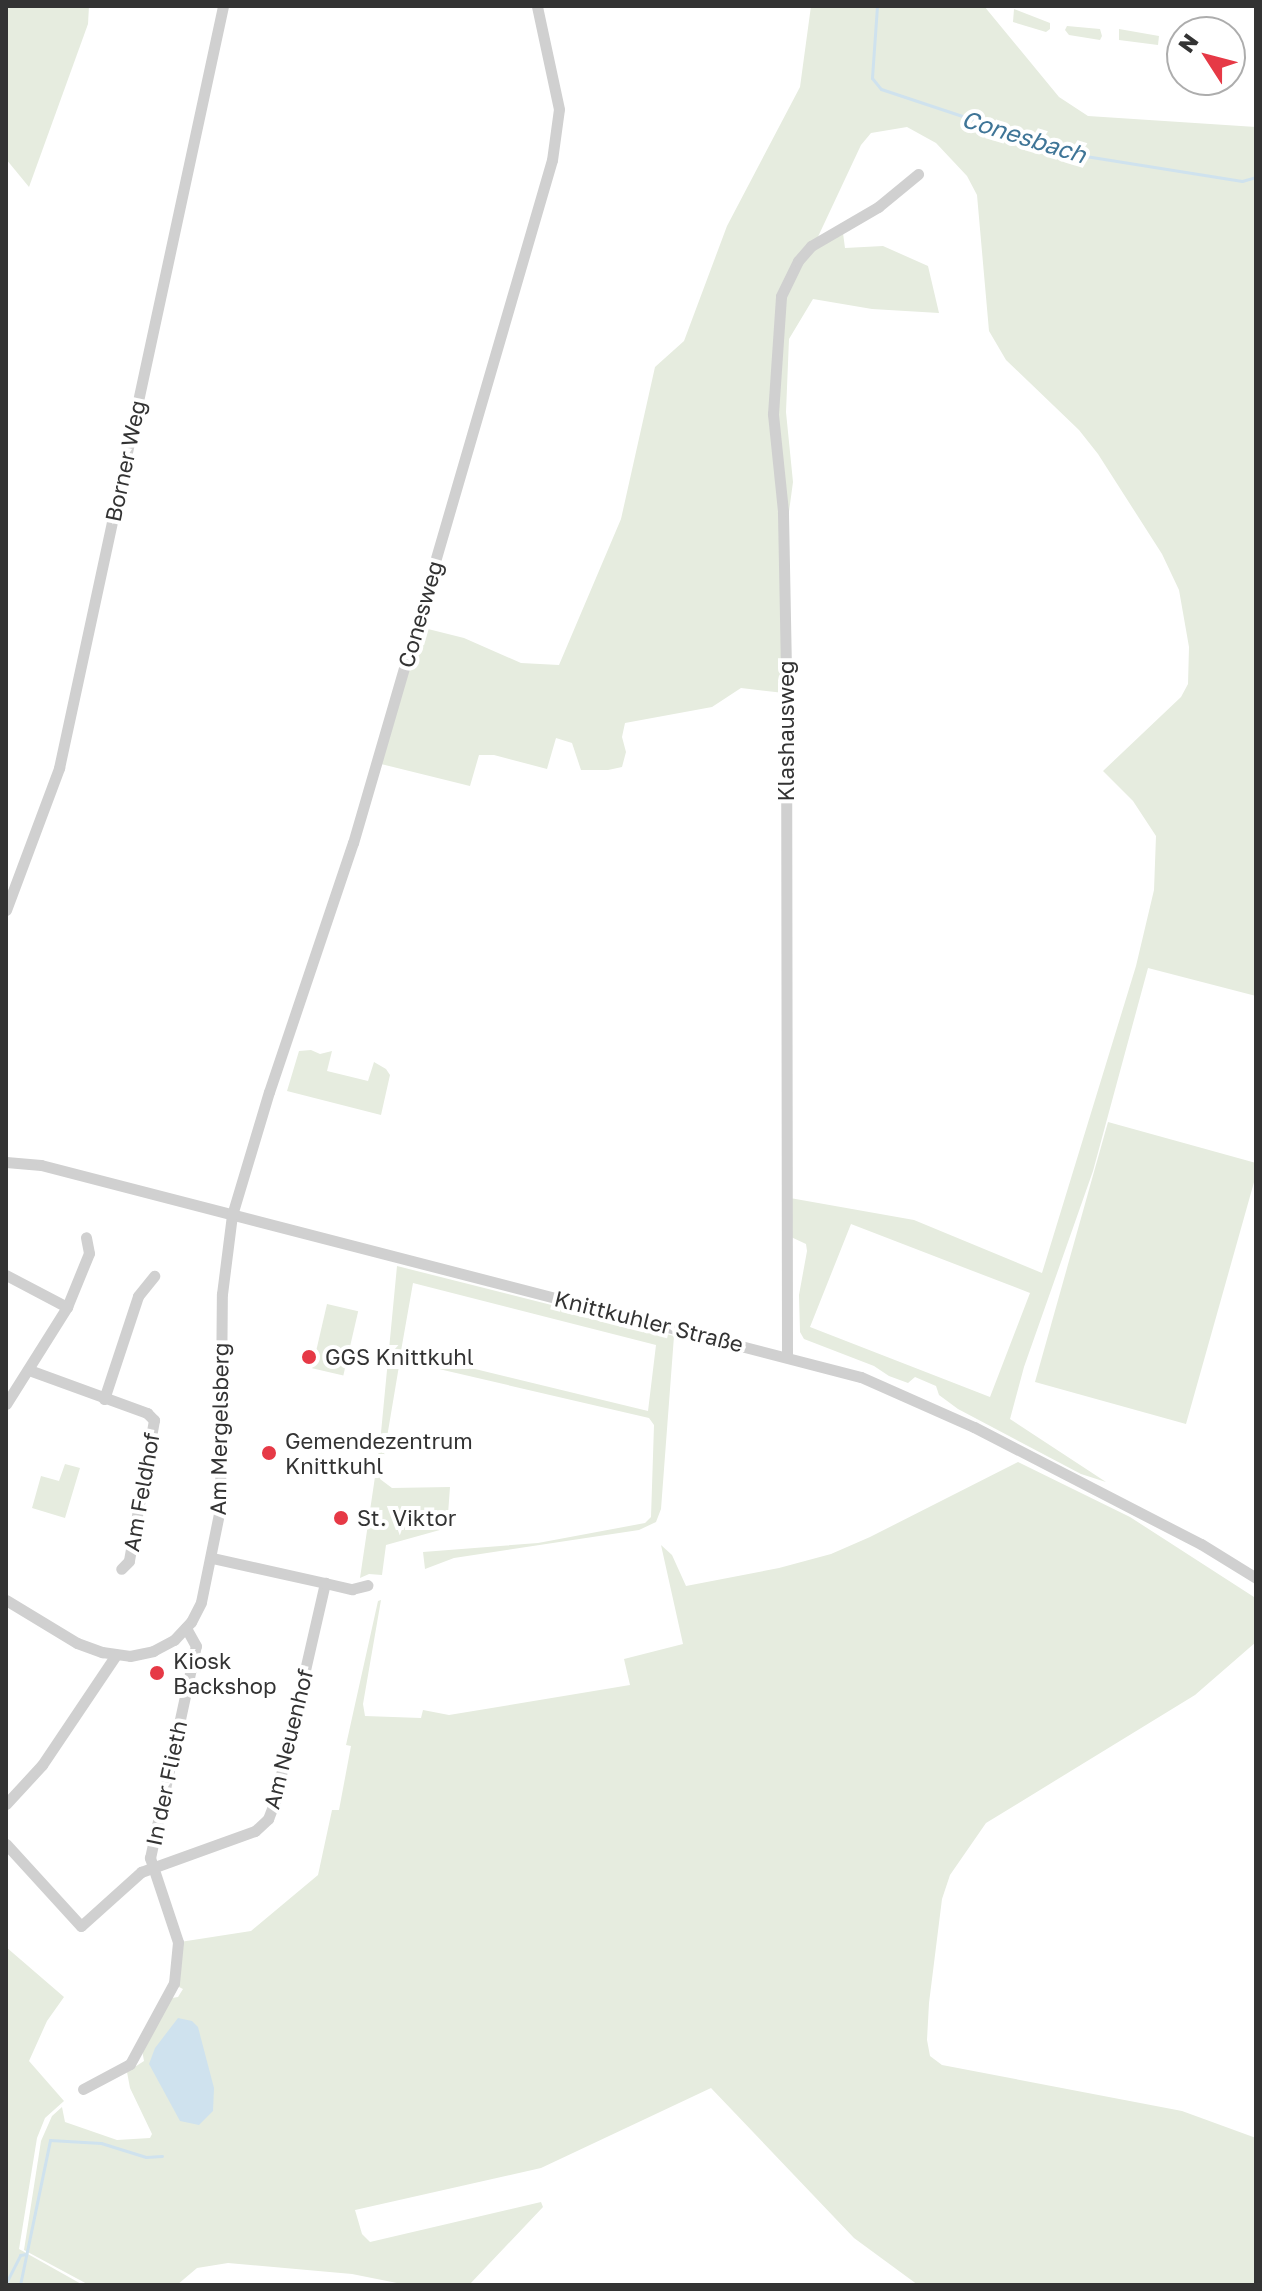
<!DOCTYPE html>
<meta charset="utf-8">
<style>
body{margin:0}
#map{position:relative;width:1262px;height:2291px;overflow:hidden;background:#fff;font-family:"Golos Text",sans-serif}
div>[style]{position:absolute}
.green>*{inset:0;background:#e6ecdf;transform-origin:0 0}
.water>*{inset:0;background:#cfe2ee}
.stream>*{height:3px;margin:-1.5px;padding:0 1.5px;transform-origin:1.5px;border-radius:1.5px;background:#cfe2ee}
.minor>*{height:11px;margin:-5.5px;padding:0 5.5px;transform-origin:5.5px;border-radius:5.5px;background:#d0d0d0}
.dots>*{width:22px;height:22px;translate:-50% -50%;box-sizing:border-box;border:4px solid #fff;border-radius:50%}
span{translate:-50% -50%;white-space:nowrap;text-align:center;line-height:1.15;-webkit-text-stroke:8px #fff;paint-order:stroke}
.street-label{font-size:22px;color:#333}
.poi-label{font-size:22px;color:#333}
.left{translate:0 -50%;text-align:left}
.water-label{font-size:24px;color:#3f7597;font-style:italic}
.frame{position:absolute;inset:0;border:8px solid #333;pointer-events:none}
.north{position:absolute;left:1166px;top:16px;width:80px;height:80px;box-sizing:border-box;background:#fff;border:2px solid #adadad;border-radius:50%;rotate:306deg;font-size:22px;font-weight:700;line-height:32px;text-align:center;color:#333}
.north::after{content:'';display:block;margin:auto;width:28px;height:36px;background:#e63946;clip-path:polygon(50% 0,100% 100%,50% 72%,0 100%)}
</style>
<div id="map">
<div class="green">
<i style="clip-path:polygon(6px 6px,89px 6px,88px 24px,29px 187px,6px 159px)"></i>
<i style="clip-path:polygon(evenodd,811px 6px,984px 6px,1059px 97px,1088px 116px,1256px 127px,1256px 996px,1148px 968px,1093px 1171px,1024px 1367px,1010px 1419px,1106px 1482px,1081px 1474px,958px 1409px,939px 1395px,936px 1386px,915px 1377px,908px 1383px,889px 1376px,874px 1366px,804px 1339px,800px 1332px,799px 1295px,807px 1251px,806px 1244px,791px 1237px,790px 1198px,914px 1220px,1042px 1273px,1136px 966px,1154px 890px,1156px 836px,1133px 801px,1103px 771px,1181px 697px,1188px 684px,1189px 647px,1179px 590px,1162px 554px,1098px 454px,1079px 430px,1006px 360px,989px 331px,977px 195px,967px 176px,936px 143px,907px 127px,871px 133px,861px 145px,816px 241px,787px 277px,771px 385px,782px 512px,784px 693px,741px 688px,712px 707px,625px 723px,622px 737px,626px 752px,622px 767px,608px 770px,581px 770px,572px 743px,556px 738px,547px 769px,494px 755px,479px 755px,470px 786px,381px 764px,420px 627px,464px 638px,521px 663px,559px 665px,621px 519px,655px 367px,684px 341px,727px 226px,800px 87px,811px 6px,851px 1224px,1030px 1293px,990px 1397px,810px 1327px,851px 1224px)"></i>
<i style="clip-path:polygon(1014px 9px,1050px 23px,1050px 29px,1046px 32px,1013px 22px)"></i>
<i style="clip-path:polygon(1067px 26px,1100px 29px,1102px 36px,1100px 40px,1069px 35px,1065px 30px)"></i>
<i style="clip-path:polygon(1119px 29px,1159px 36px,1158px 45px,1119px 40px)"></i>
<i style="clip-path:polygon(843px 233px,845px 248px,883px 246px,928px 266px,939px 313px,872px 309px,813px 299px,789px 339px,786px 412px,793px 482px,788px 519px,774px 413px,783px 296px,812px 247px)"></i>
<i style="clip-path:polygon(311px 1050px,320px 1054px,332px 1051px,327px 1071px,368px 1081px,374px 1062px,386px 1069px,390px 1075px,381px 1115px,287px 1091px,299px 1051px)"></i>
<i style="clip-path:polygon(1108px 1122px,1256px 1163px,1256px 1175px,1186px 1424px,1035px 1382px)"></i>
<i style="clip-path:polygon(evenodd,397px 1266px,674px 1336px,661px 1509px,656px 1522px,639px 1530px,454px 1558px,425px 1569px,423px 1552px,538px 1543px,645px 1523px,651px 1517px,654px 1425px,649px 1418px,400px 1360px,380px 1479px,392px 1488px,450px 1487px,447px 1528px,386px 1545px,382px 1575px,369px 1574px,360px 1578px,380px 1443px,397px 1266px,413px 1283px,656px 1345px,648px 1411px,401px 1351px,413px 1283px)"></i>
<i style="left:327px;top:1304px;width:32px;height:66px;rotate:13deg"></i>
<i style="clip-path:polygon(1018px 1462px,1130px 1517px,1254px 1597px,1256px 1642px,1195px 1695px,986px 1823px,950px 1875px,942px 1899px,929px 2003px,927px 2040px,930px 2056px,942px 2065px,1182px 2111px,1256px 2138px,1256px 2285px,918px 2285px,854px 2238px,711px 2088px,541px 2168px,355px 2210px,362px 2234px,370px 2242px,541px 2202px,543px 2207px,469px 2285px,407px 2285px,352px 2274px,228px 2263px,197px 2268px,177px 2285px,89px 2285px,24px 2250px,41px 2141px,52px 2116px,62px 2107px,65px 2122px,117px 2140px,150px 2138px,152px 2134px,130px 2088px,127px 2072px,144px 2061px,142px 2050px,172px 1998px,178px 1997px,183px 1989px,177px 1986px,180px 1942px,251px 1931px,318px 1875px,332px 1810px,339px 1810px,351px 1746px,346px 1745px,378px 1601px,381px 1600px,363px 1704px,365px 1716px,421px 1718px,423px 1710px,449px 1715px,630px 1685px,624px 1659px,683px 1644px,661px 1545px,672px 1555px,686px 1586px,779px 1568px,831px 1554px,870px 1537px)"></i>
<i style="clip-path:polygon(65px 1464px,80px 1468px,65px 1518px,32px 1508px,41px 1476px,59px 1481px)"></i>
<i style="clip-path:polygon(6px 1947px,64px 1997px,47px 2021px,29px 2061px,64px 2101px,45px 2118px,37px 2138px,19px 2249px,83px 2285px,6px 2285px)"></i>
</div>
<div class="water">
<i style="clip-path:polygon(178px 2018px,192px 2021px,198px 2027px,214px 2088px,213px 2111px,199px 2125px,180px 2121px,149px 2064px,155px 2048px)"></i>
</div>
<div class="stream">
<i style="left:877px;top:6px;width:72px;rotate:94deg"></i>
<i style="left:872px;top:78px;width:14px;rotate:51deg"></i>
<i style="left:881px;top:89px;width:209px;rotate:18.4deg"></i>
<i style="left:1079px;top:155px;width:165px;rotate:9.1deg"></i>
<i style="left:1242px;top:181px;width:15px;rotate:-16deg"></i>
<i style="left:6px;top:2283px;width:31px;rotate:-63deg"></i>
<i style="left:20px;top:2255px;width:6px;rotate:-9deg"></i>
<i style="left:20px;top:2285px;width:148px;rotate:-78.3deg"></i>
<i style="left:50px;top:2140px;width:51px;rotate:3.4deg"></i>
<i style="left:101px;top:2143px;width:47px;rotate:17.3deg"></i>
<i style="left:146px;top:2157px;width:16px;rotate:-4deg"></i>
</div>
<div class="minor">
<i style="left:6px;top:910px;width:152px;rotate:-69.5deg"></i>
<i style="left:59px;top:768px;width:779px;rotate:-77.85deg"></i>
<i style="left:6px;top:1162px;width:35px;rotate:5deg"></i>
<i style="left:41px;top:1165px;width:847px;rotate:14.5deg"></i>
<i style="left:861px;top:1377px;width:124px;rotate:23.9deg"></i>
<i style="left:974px;top:1427px;width:255px;rotate:27.3deg"></i>
<i style="left:1201px;top:1544px;width:65px;rotate:31.7deg"></i>
<i style="left:6px;top:1275px;width:69px;rotate:27.7deg"></i>
<i style="left:67px;top:1307px;width:58px;rotate:-67.8deg"></i>
<i style="left:89px;top:1253px;width:16px;rotate:-101deg"></i>
<i style="left:787px;top:1356px;width:686px;rotate:-90.08deg"></i>
<i style="left:786px;top:670px;width:159px;rotate:-91.1deg"></i>
<i style="left:783px;top:511px;width:98px;rotate:-95.9deg"></i>
<i style="left:773px;top:414px;width:118px;rotate:-86.1deg"></i>
<i style="left:781px;top:296px;width:39px;rotate:-64deg"></i>
<i style="left:798px;top:261px;width:20px;rotate:-49deg"></i>
<i style="left:811px;top:246px;width:78px;rotate:-30.2deg"></i>
<i style="left:878px;top:207px;width:52px;rotate:-39.5deg"></i>
<i style="left:29px;top:1370px;width:126px;rotate:20deg"></i>
<i style="left:147px;top:1413px;width:10px;rotate:45deg"></i>
<i style="left:154px;top:1420px;width:143px;rotate:100.1deg"></i>
<i style="left:129px;top:1561px;width:11px;rotate:135deg"></i>
<i style="left:104px;top:1399px;width:108px;rotate:-71.7deg"></i>
<i style="left:138px;top:1296px;width:26px;rotate:-51deg"></i>
<i style="left:6px;top:1404px;width:115px;rotate:-57.8deg"></i>
<i style="left:325px;top:1583px;width:28px;rotate:13deg"></i>
<i style="left:352px;top:1589px;width:16px;rotate:-14deg"></i>
<i style="left:6px;top:1600px;width:83px;rotate:31.2deg"></i>
<i style="left:77px;top:1643px;width:27px;rotate:20deg"></i>
<i style="left:102px;top:1652px;width:28px;rotate:8deg"></i>
<i style="left:130px;top:1656px;width:24px;rotate:-12deg"></i>
<i style="left:153px;top:1651px;width:24px;rotate:-28deg"></i>
<i style="left:174px;top:1640px;width:25px;rotate:-47deg"></i>
<i style="left:191px;top:1622px;width:22px;rotate:-63deg"></i>
<i style="left:201px;top:1602px;width:95px;rotate:-78.5deg"></i>
<i style="left:220px;top:1509px;width:215px;rotate:-89.5deg"></i>
<i style="left:222px;top:1294px;width:80px;rotate:-82.8deg"></i>
<i style="left:232px;top:1215px;width:128px;rotate:-73.3deg"></i>
<i style="left:269px;top:1092px;width:263px;rotate:-71.4deg"></i>
<i style="left:353px;top:843px;width:711px;rotate:-73.76deg"></i>
<i style="left:552px;top:160px;width:51px;rotate:-82.2deg"></i>
<i style="left:559px;top:109px;width:105px;rotate:-102.1deg"></i>
<i style="left:6px;top:1804px;width:53px;rotate:-47.3deg"></i>
<i style="left:42px;top:1765px;width:133px;rotate:-56.1deg"></i>
<i style="left:6px;top:1844px;width:111px;rotate:47.6deg"></i>
<i style="left:81px;top:1926px;width:81px;rotate:-42deg"></i>
<i style="left:141px;top:1872px;width:121px;rotate:-19.8deg"></i>
<i style="left:255px;top:1831px;width:18px;rotate:-43deg"></i>
<i style="left:268px;top:1819px;width:19px;rotate:-69deg"></i>
<i style="left:275px;top:1801px;width:224px;rotate:-77.1deg"></i>
<i style="left:325px;top:1583px;width:116px;rotate:-167.5deg"></i>
<i style="left:83px;top:2089px;width:53px;rotate:-28deg"></i>
<i style="left:130px;top:2064px;width:92px;rotate:-61.5deg"></i>
<i style="left:174px;top:1983px;width:41px;rotate:-84.4deg"></i>
<i style="left:178px;top:1942px;width:89px;rotate:-108.4deg"></i>
<i style="left:150px;top:1858px;width:217px;rotate:-77.8deg"></i>
<i style="left:196px;top:1646px;width:21px;rotate:-119deg"></i>
</div>
<div class="dots">
<i style="left:309px;top:1357px;background:#e63946"></i>
<i style="left:269px;top:1453px;background:#e63946"></i>
<i style="left:341px;top:1518px;background:#e63946"></i>
<i style="left:157px;top:1673px;background:#e63946"></i>
</div>
<div class="street-label">
<span style="left:125px;top:461px;rotate:-78deg">Borner Weg</span>
<span style="left:420px;top:614px;rotate:-74deg">Conesweg</span>
<span style="left:786px;top:731px;rotate:-90deg">Klashausweg</span>
<span style="left:649px;top:1321px;rotate:14deg">Knittkuhler Straße</span>
<span style="left:219px;top:1429px;rotate:-89deg">Am Mergelsberg</span>
<span style="left:141px;top:1492px;rotate:-80deg">Am Feldhof</span>
<span style="left:288px;top:1739px;rotate:-76deg">Am Neuenhof</span>
<span style="left:166px;top:1783px;rotate:-78deg">In der Flieth</span>
</div>
<div class="poi-label">
<span class="left" style="left:325px;top:1357px">GGS Knittkuhl</span>
<span class="left" style="left:285px;top:1453px">Gemendezentrum<br>Knittkuhl</span>
<span class="left" style="left:357px;top:1518px">St. Viktor</span>
<span class="left" style="left:173px;top:1673px">Kiosk<br>Backshop</span>
</div>
<div class="water-label">
<span style="left:1024px;top:136px;rotate:17deg">Conesbach</span>
</div>
<div class="frame"></div>
<div class="north">N</div>
</div>
